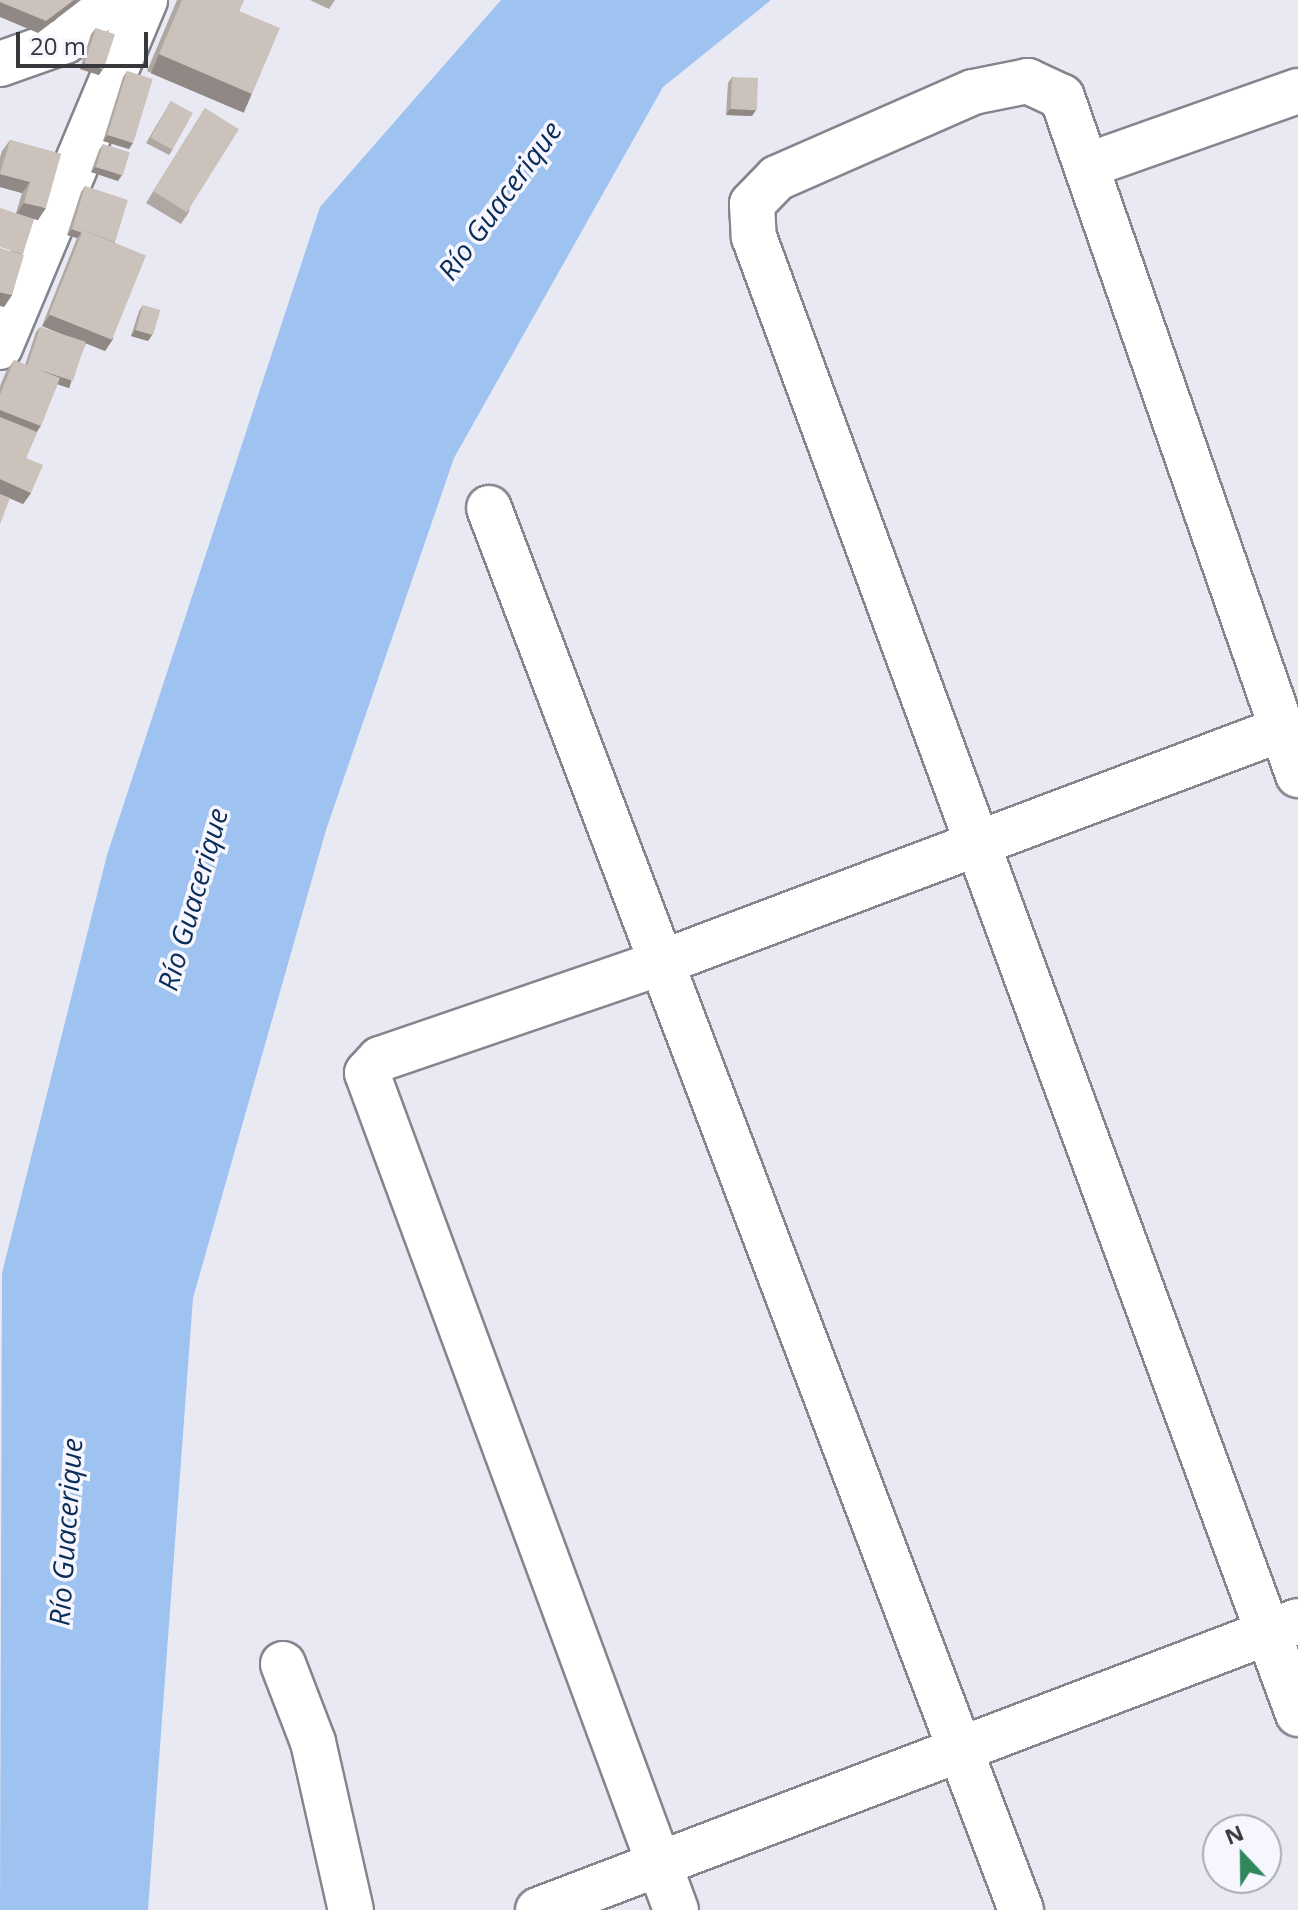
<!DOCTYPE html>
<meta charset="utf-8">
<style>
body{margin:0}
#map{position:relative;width:1298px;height:1910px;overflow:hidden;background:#e9e9f3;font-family:"Open Sans",sans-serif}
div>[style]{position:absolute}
.water>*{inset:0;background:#9fc3f0}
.roads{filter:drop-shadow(2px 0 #85858e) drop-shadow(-2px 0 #85858e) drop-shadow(0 2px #85858e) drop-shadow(0 -2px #85858e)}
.street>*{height:44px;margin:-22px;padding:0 22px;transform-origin:22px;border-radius:22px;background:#fff}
.wall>*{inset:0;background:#afa7a2}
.shaded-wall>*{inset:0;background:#8f8884;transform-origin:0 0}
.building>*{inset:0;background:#ccc2bc;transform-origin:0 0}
span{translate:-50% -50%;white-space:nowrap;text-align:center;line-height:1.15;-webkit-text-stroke:7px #f7f6ff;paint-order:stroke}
.water-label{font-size:28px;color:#092d56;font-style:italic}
.north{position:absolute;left:1202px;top:1814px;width:80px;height:80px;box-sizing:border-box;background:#f7f6ff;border:2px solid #abaab1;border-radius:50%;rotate:338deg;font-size:22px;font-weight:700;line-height:32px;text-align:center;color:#38373b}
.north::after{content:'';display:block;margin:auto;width:28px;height:36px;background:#2f875c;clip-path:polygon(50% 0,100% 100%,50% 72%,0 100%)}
.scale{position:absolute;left:16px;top:32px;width:132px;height:36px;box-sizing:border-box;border:4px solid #38373b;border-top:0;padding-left:10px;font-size:24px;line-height:28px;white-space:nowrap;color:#38373b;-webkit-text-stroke:6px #f7f6ff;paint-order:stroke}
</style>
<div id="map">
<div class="water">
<i style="clip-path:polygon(501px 0,771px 0,663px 87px,454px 458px,326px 830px,193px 1298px,148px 1910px,0 1910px,2px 1273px,107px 855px,320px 207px)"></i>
</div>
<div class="roads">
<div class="street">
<i style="left:0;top:64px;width:69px;rotate:-19.5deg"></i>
<i style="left:65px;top:41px;width:59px;rotate:-43.6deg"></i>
<i style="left:1089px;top:165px;width:222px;rotate:-19.5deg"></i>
<i style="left:0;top:347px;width:376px;rotate:-67.3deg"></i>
<i style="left:489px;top:508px;width:1500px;rotate:69.22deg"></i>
<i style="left:1298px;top:775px;width:718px;rotate:-109.19deg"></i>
<i style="left:1062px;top:97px;width:38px;rotate:-155deg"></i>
<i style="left:1028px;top:81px;width:56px;rotate:168.7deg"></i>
<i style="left:973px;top:92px;width:214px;rotate:156.3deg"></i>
<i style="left:777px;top:178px;width:36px;rotate:134deg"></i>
<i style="left:752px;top:204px;width:33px;rotate:87deg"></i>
<i style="left:754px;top:237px;width:1574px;rotate:69.78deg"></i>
<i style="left:283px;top:1664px;width:84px;rotate:69deg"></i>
<i style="left:313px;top:1742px;width:172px;rotate:77.3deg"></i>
<i style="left:538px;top:1910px;width:813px;rotate:-20.82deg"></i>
<i style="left:676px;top:1910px;width:892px;rotate:-110.26deg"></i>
<i style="left:367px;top:1073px;width:19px;rotate:-47deg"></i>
<i style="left:380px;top:1059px;width:299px;rotate:-18.9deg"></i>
<i style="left:663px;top:962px;width:661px;rotate:-20.63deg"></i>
</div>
</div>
<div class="wall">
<i style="clip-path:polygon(177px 0,244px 0,239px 11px,240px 111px,147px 71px)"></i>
<i style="clip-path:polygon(310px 0,335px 0,329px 9px)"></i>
<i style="clip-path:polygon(96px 28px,99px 75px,80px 69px,91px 34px)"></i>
<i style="clip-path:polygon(127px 71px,129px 149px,103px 141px,123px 77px)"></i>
<i style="clip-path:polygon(732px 77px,752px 116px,726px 115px,728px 83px)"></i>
<i style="clip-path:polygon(171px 101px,173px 149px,169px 155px,146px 143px)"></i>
<i style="clip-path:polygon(205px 108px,189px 212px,181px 224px,146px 203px)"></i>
<i style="clip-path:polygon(10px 140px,61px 154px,38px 220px,34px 219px,22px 255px,12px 295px,4px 307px,16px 213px,22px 193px,0 187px,0 157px,2px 151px)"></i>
<i style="clip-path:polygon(103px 144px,118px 181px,91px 172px,99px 150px)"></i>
<i style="clip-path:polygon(85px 186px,115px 242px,113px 339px,105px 351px,86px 343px,68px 387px,58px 383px,26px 458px,31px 493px,23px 504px,9px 498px,0 524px,0 386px,6px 372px,14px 360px,25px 365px,36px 332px,40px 327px,63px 335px,42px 326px,77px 238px,67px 235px,81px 192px)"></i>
<i style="clip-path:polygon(143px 305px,152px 335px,148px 341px,131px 336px,139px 311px)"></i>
</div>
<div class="shaded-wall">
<i style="clip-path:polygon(81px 0,38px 33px,0 17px,0 2px)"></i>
<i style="left:159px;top:54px;width:101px;height:21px;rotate:23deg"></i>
<i style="clip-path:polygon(84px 63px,103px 69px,99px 75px,80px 69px)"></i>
<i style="clip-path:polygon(730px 109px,756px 110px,752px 116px,726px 115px)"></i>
<i style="clip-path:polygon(108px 135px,133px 143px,129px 149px,103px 141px)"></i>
<i style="clip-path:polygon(95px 167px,122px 175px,118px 181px,91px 172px)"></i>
<i style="clip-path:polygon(0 174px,30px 182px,22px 193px,0 187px)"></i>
<i style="clip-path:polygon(24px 203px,46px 208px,38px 220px,16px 214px)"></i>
<i style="clip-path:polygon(72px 229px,82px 232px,77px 238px,67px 235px)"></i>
<i style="clip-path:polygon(0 292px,12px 295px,4px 307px,0 306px)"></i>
<i style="clip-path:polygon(50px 315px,113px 339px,105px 351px,42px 326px)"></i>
<i style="clip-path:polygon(135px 330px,152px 335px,148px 341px,131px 336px)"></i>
<i style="left:27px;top:366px;width:47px;height:8px;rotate:18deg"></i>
<i style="clip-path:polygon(0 410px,41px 426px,32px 438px,0 425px)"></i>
<i style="clip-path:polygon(0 479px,31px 493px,23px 504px,0 494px)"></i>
</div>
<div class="building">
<i style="clip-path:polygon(0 0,74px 0,46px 21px,0 2px)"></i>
<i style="clip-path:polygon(182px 0,244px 0,239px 11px,280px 28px,252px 94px,159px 54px)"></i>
<i style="left:96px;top:28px;width:20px;height:37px;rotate:18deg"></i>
<i style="left:127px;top:71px;width:27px;height:67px;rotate:17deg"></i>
<i style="left:732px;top:77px;width:26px;height:32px;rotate:2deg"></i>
<i style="left:171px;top:101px;width:25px;height:42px;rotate:29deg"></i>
<i style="left:205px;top:108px;width:40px;height:98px;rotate:32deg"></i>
<i style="clip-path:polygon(10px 140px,61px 154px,46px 208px,24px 203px,30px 182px,0 174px)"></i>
<i style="left:103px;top:144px;width:28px;height:24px;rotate:17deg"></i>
<i style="clip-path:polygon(85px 186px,128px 200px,115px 242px,83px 230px,82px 233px,72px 229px)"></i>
<i style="clip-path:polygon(0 208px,34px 219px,23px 254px,0 247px)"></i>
<i style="left:83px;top:230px;width:68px;height:91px;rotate:22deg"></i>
<i style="clip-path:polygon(0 248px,24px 255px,12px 295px,0 292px)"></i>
<i style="left:143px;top:305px;width:18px;height:26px;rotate:16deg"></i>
<i style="left:40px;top:327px;width:48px;height:41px;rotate:18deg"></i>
<i style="clip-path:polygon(14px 360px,60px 378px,41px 426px,0 410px,0 395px)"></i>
<i style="clip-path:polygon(0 417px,37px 432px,26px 458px,43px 465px,31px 493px,0 479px)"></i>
<i style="clip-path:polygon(0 494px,10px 498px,0 524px)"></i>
</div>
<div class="water-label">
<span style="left:499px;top:200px;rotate:-54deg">Río Guacerique</span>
<span style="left:192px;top:899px;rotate:-74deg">Río Guacerique</span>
<span style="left:65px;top:1532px;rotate:-86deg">Río Guacerique</span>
</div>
<div class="north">N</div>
<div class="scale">20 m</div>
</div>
